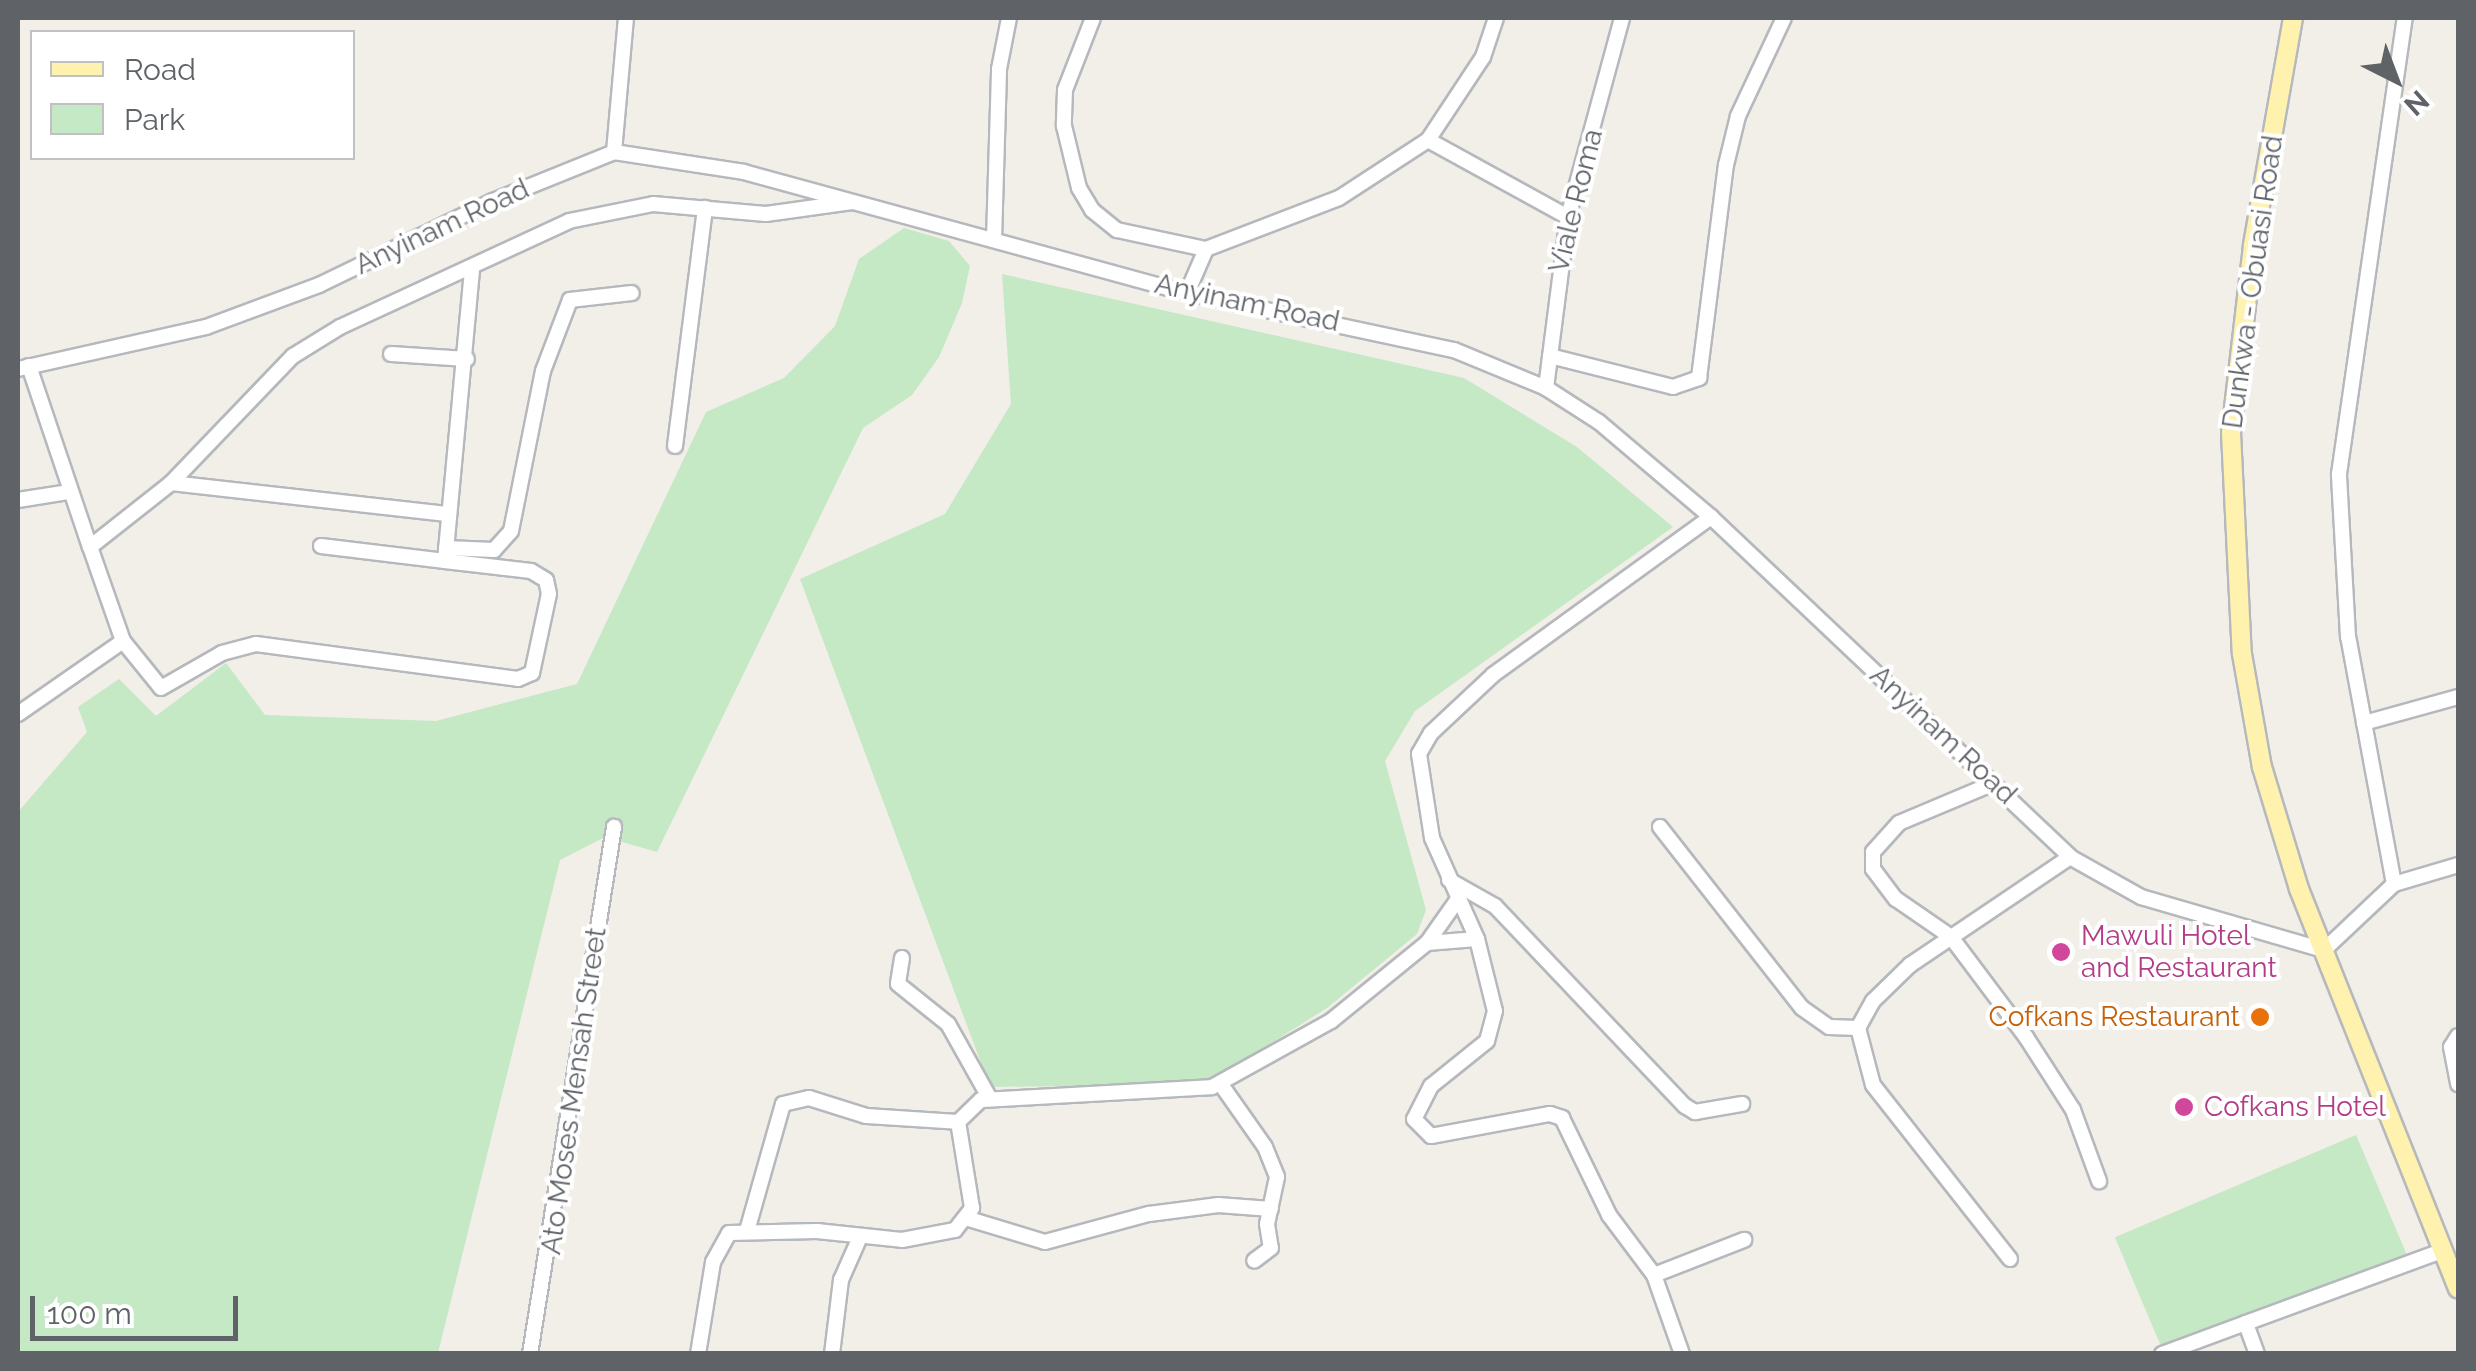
<!DOCTYPE html>
<style>
body{margin:0}
#map{position:relative;width:2476px;height:1371px;overflow:hidden;background:#f1efe8;font-family:Raleway,sans-serif}
div>[style]{position:absolute}
.green>*{inset:0;background:#c5e8c5;transform-origin:0 0}
.roads{filter:drop-shadow(2px 0 #b5b8bc) drop-shadow(-2px 0 #b5b8bc) drop-shadow(0 2px #b5b8bc) drop-shadow(0 -2px #b5b8bc)}
.minor>*{height:14px;margin:-7px;padding:0 7px;transform-origin:7px;border-radius:7px;background:#fff}
.major>*{height:18px;margin:-9px;padding:0 9px;transform-origin:9px;border-radius:9px;background:#fff2af}
.dots>*{width:28px;height:28px;translate:-50% -50%;box-sizing:border-box;border:5px solid #fff;border-radius:50%}
span{translate:-50% -50%;white-space:nowrap;text-align:center;line-height:1.15;-webkit-text-stroke:8px #fff;paint-order:stroke}
.street-label{font-size:28px;color:#5f6368}
.hotel-label{font-size:28px;color:#b23c85}
.left{translate:0 -50%;text-align:left}
.food-label{font-size:28px;color:#c56008}
.right{translate:-100% -50%;text-align:right}
.frame{position:absolute;inset:0;border:20px solid #5f6368;pointer-events:none}
.legend{position:absolute;left:30px;top:30px;width:325px;height:130px;box-sizing:border-box;background:#fff;border:2px solid #bfc1c3;margin:0;padding:12px 18px;list-style:none;font-size:30px;color:#5f6368}
.legend li{display:flex;align-items:center;gap:20px;height:50px}
.legend b{width:50px;border:2px solid #bfc1c3}
.north{position:absolute;left:2346px;top:30px;width:100px;height:100px;-webkit-text-stroke:8px #fff;paint-order:stroke;rotate:138deg;font-size:28px;font-weight:700;line-height:40px;text-align:center;color:#5f6368}
.north::after{content:'';display:block;margin:auto;width:35px;height:45px;background:#5f6368;clip-path:polygon(50% 0,100% 100%,50% 72%,0 100%)}
.scale{position:absolute;left:30px;top:1296px;width:208px;height:45px;box-sizing:border-box;border:5px solid #5f6368;border-top:0;padding-left:12px;font-size:30px;line-height:35px;white-space:nowrap;color:#5f6368;-webkit-text-stroke:8px #fff;paint-order:stroke}
</style>
<div id="map">
<div class="green">
<i style="clip-path:polygon(904px 228px,949px 241px,970px 266px,962px 303px,939px 357px,912px 395px,863px 428px,657px 852px,605px 837px,560px 860px,438px 1353px,18px 1354px,18px 812px,87px 732px,78px 707px,119px 679px,156px 716px,226px 663px,265px 715px,436px 721px,577px 684px,706px 412px,784px 378px,835px 326px,859px 259px)"></i>
<i style="clip-path:polygon(1002px 274px,1464px 378px,1577px 447px,1673px 527px,1415px 711px,1385px 761px,1426px 910px,1417px 934px,1327px 1008px,1206px 1084px,990px 1087px,800px 579px,945px 514px,1011px 404px)"></i>
<i style="left:2356px;top:1135px;width:134px;height:262px;rotate:67deg"></i>
</div>
<div class="roads">
<div class="minor">
<i style="left:1093px;top:18px;width:77px;rotate:111.3deg"></i>
<i style="left:1065px;top:90px;width:36px;rotate:92deg"></i>
<i style="left:1064px;top:126px;width:64px;rotate:76.4deg"></i>
<i style="left:1079px;top:188px;width:26px;rotate:59deg"></i>
<i style="left:1092px;top:210px;width:32px;rotate:39deg"></i>
<i style="left:1117px;top:230px;width:91px;rotate:12.1deg"></i>
<i style="left:1428px;top:140px;width:160px;rotate:28.8deg"></i>
<i style="left:614px;top:152px;width:135px;rotate:-84.9deg"></i>
<i style="left:994px;top:240px;width:171px;rotate:-88.3deg"></i>
<i style="left:999px;top:69px;width:52px;rotate:-78.9deg"></i>
<i style="left:1187px;top:293px;width:48px;rotate:-66.6deg"></i>
<i style="left:1206px;top:249px;width:142px;rotate:-21deg"></i>
<i style="left:1339px;top:198px;width:106px;rotate:-33.1deg"></i>
<i style="left:1428px;top:140px;width:100px;rotate:-56.5deg"></i>
<i style="left:1483px;top:57px;width:41px;rotate:-71.6deg"></i>
<i style="left:391px;top:354px;width:76px;rotate:3.8deg"></i>
<i style="left:1550px;top:356px;width:127px;rotate:14.1deg"></i>
<i style="left:1673px;top:387px;width:28px;rotate:-19deg"></i>
<i style="left:1699px;top:378px;width:215px;rotate:-82.8deg"></i>
<i style="left:1726px;top:165px;width:50px;rotate:-76.2deg"></i>
<i style="left:1738px;top:116px;width:108px;rotate:-64.9deg"></i>
<i style="left:29px;top:366px;width:191px;rotate:71.4deg"></i>
<i style="left:90px;top:547px;width:103px;rotate:-38.3deg"></i>
<i style="left:171px;top:483px;width:176px;rotate:-46.2deg"></i>
<i style="left:293px;top:356px;width:55px;rotate:-31.7deg"></i>
<i style="left:340px;top:327px;width:252px;rotate:-24.8deg"></i>
<i style="left:569px;top:221px;width:86px;rotate:-11.4deg"></i>
<i style="left:653px;top:204px;width:113px;rotate:5.1deg"></i>
<i style="left:766px;top:214px;width:87px;rotate:-7.9deg"></i>
<i style="left:18px;top:369px;width:193px;rotate:-12.6deg"></i>
<i style="left:206px;top:327px;width:121px;rotate:-20.4deg"></i>
<i style="left:319px;top:285px;width:193px;rotate:-25.8deg"></i>
<i style="left:493px;top:201px;width:131px;rotate:-22deg"></i>
<i style="left:614px;top:152px;width:132px;rotate:8.7deg"></i>
<i style="left:744px;top:172px;width:459px;rotate:15.3deg"></i>
<i style="left:1187px;top:293px;width:273px;rotate:12.1deg"></i>
<i style="left:1454px;top:350px;width:100px;rotate:22.4deg"></i>
<i style="left:1546px;top:388px;width:63px;rotate:32.7deg"></i>
<i style="left:1599px;top:422px;width:147px;rotate:40.3deg"></i>
<i style="left:1711px;top:517px;width:494px;rotate:43.4deg"></i>
<i style="left:2070px;top:857px;width:81px;rotate:29.4deg"></i>
<i style="left:2141px;top:897px;width:191px;rotate:16.2deg"></i>
<i style="left:2324px;top:950px;width:96px;rotate:-43.3deg"></i>
<i style="left:2394px;top:884px;width:67px;rotate:-16.5deg"></i>
<i style="left:1546px;top:388px;width:172px;rotate:-82.7deg"></i>
<i style="left:1568px;top:217px;width:206px;rotate:-74.8deg"></i>
<i style="left:675px;top:446px;width:240px;rotate:-82.8deg"></i>
<i style="left:171px;top:483px;width:280px;rotate:6.4deg"></i>
<i style="left:18px;top:500px;width:52px;rotate:-8.9deg"></i>
<i style="left:1711px;top:517px;width:269px;rotate:144.1deg"></i>
<i style="left:1493px;top:675px;width:85px;rotate:136.9deg"></i>
<i style="left:1431px;top:733px;width:24px;rotate:120deg"></i>
<i style="left:1419px;top:754px;width:85px;rotate:81.2deg"></i>
<i style="left:1432px;top:838px;width:111px;rotate:66deg"></i>
<i style="left:1477px;top:939px;width:74px;rotate:76deg"></i>
<i style="left:1495px;top:1011px;width:31px;rotate:105deg"></i>
<i style="left:1487px;top:1041px;width:72px;rotate:141.2deg"></i>
<i style="left:1431px;top:1086px;width:37px;rotate:117deg"></i>
<i style="left:1414px;top:1119px;width:24px;rotate:45deg"></i>
<i style="left:1431px;top:1136px;width:121px;rotate:-10.5deg"></i>
<i style="left:1550px;top:1114px;width:13px;rotate:18deg"></i>
<i style="left:1562px;top:1118px;width:108px;rotate:64.1deg"></i>
<i style="left:1609px;top:1215px;width:75px;rotate:53.1deg"></i>
<i style="left:1654px;top:1275px;width:97px;rotate:-21.3deg"></i>
<i style="left:321px;top:546px;width:125px;rotate:6.9deg"></i>
<i style="left:446px;top:548px;width:48px;rotate:2.4deg"></i>
<i style="left:494px;top:550px;width:25px;rotate:-48deg"></i>
<i style="left:511px;top:531px;width:163px;rotate:-78.7deg"></i>
<i style="left:543px;top:371px;width:76px;rotate:-69.2deg"></i>
<i style="left:570px;top:300px;width:62px;rotate:-6.4deg"></i>
<i style="left:123px;top:641px;width:60px;rotate:51deg"></i>
<i style="left:161px;top:688px;width:70px;rotate:-29.8deg"></i>
<i style="left:222px;top:653px;width:35px;rotate:-15deg"></i>
<i style="left:256px;top:644px;width:264px;rotate:7.6deg"></i>
<i style="left:518px;top:679px;width:15px;rotate:-23deg"></i>
<i style="left:532px;top:673px;width:81px;rotate:-77.9deg"></i>
<i style="left:549px;top:594px;width:14px;rotate:-102deg"></i>
<i style="left:546px;top:580px;width:17px;rotate:-149deg"></i>
<i style="left:531px;top:571px;width:87px;rotate:-173.4deg"></i>
<i style="left:445px;top:561px;width:292px;rotate:-84.7deg"></i>
<i style="left:18px;top:714px;width:128px;rotate:-34.8deg"></i>
<i style="left:123px;top:641px;width:100px;rotate:-109.3deg"></i>
<i style="left:2364px;top:723px;width:98px;rotate:-15.5deg"></i>
<i style="left:1994px;top:783px;width:103px;rotate:157.2deg"></i>
<i style="left:1899px;top:823px;width:39px;rotate:132deg"></i>
<i style="left:1873px;top:852px;width:17px;rotate:90deg"></i>
<i style="left:1873px;top:869px;width:38px;rotate:53deg"></i>
<i style="left:1896px;top:899px;width:67px;rotate:34.6deg"></i>
<i style="left:1951px;top:937px;width:125px;rotate:53.1deg"></i>
<i style="left:2026px;top:1037px;width:87px;rotate:57.2deg"></i>
<i style="left:2073px;top:1110px;width:76px;rotate:69.9deg"></i>
<i style="left:1660px;top:827px;width:230px;rotate:51.9deg"></i>
<i style="left:1802px;top:1008px;width:33px;rotate:35deg"></i>
<i style="left:1829px;top:1027px;width:29px;rotate:2deg"></i>
<i style="left:1449px;top:880px;width:53px;rotate:29.5deg"></i>
<i style="left:1495px;top:906px;width:276px;rotate:46.5deg"></i>
<i style="left:1685px;top:1106px;width:12px;rotate:31deg"></i>
<i style="left:1695px;top:1112px;width:48px;rotate:-9.7deg"></i>
<i style="left:2394px;top:884px;width:251px;rotate:-100.5deg"></i>
<i style="left:2348px;top:637px;width:163px;rotate:-93.2deg"></i>
<i style="left:2339px;top:474px;width:461px;rotate:-81.8deg"></i>
<i style="left:1427px;top:943px;width:50px;rotate:-4.6deg"></i>
<i style="left:902px;top:958px;width:26px;rotate:99deg"></i>
<i style="left:898px;top:984px;width:64px;rotate:38.7deg"></i>
<i style="left:948px;top:1024px;width:84px;rotate:60.7deg"></i>
<i style="left:2458px;top:1036px;width:13px;rotate:122deg"></i>
<i style="left:2451px;top:1047px;width:38px;rotate:79deg"></i>
<i style="left:1220px;top:1083px;width:78px;rotate:54.9deg"></i>
<i style="left:1265px;top:1147px;width:32px;rotate:68deg"></i>
<i style="left:1277px;top:1177px;width:48px;rotate:102deg"></i>
<i style="left:1267px;top:1224px;width:24px;rotate:81deg"></i>
<i style="left:1271px;top:1248px;width:21px;rotate:143deg"></i>
<i style="left:969px;top:1219px;width:79px;rotate:16.8deg"></i>
<i style="left:1045px;top:1242px;width:108px;rotate:-15.1deg"></i>
<i style="left:1149px;top:1214px;width:70px;rotate:-7.4deg"></i>
<i style="left:1218px;top:1205px;width:53px;rotate:4.3deg"></i>
<i style="left:747px;top:1231px;width:132px;rotate:-74.2deg"></i>
<i style="left:783px;top:1104px;width:27px;rotate:-13deg"></i>
<i style="left:809px;top:1098px;width:60px;rotate:17.5deg"></i>
<i style="left:866px;top:1116px;width:92px;rotate:3.7deg"></i>
<i style="left:2010px;top:1259px;width:221px;rotate:-128.2deg"></i>
<i style="left:1873px;top:1085px;width:59px;rotate:-104.7deg"></i>
<i style="left:1858px;top:1028px;width:31px;rotate:-61deg"></i>
<i style="left:1873px;top:1001px;width:52px;rotate:-44.2deg"></i>
<i style="left:1910px;top:965px;width:193px;rotate:-34deg"></i>
<i style="left:1654px;top:1275px;width:84px;rotate:70.5deg"></i>
<i style="left:530px;top:1354px;width:534px;rotate:-80.94deg"></i>
<i style="left:698px;top:1354px;width:93px;rotate:-80.7deg"></i>
<i style="left:713px;top:1262px;width:33px;rotate:-61deg"></i>
<i style="left:729px;top:1233px;width:88px;rotate:-1.3deg"></i>
<i style="left:817px;top:1231px;width:85px;rotate:6deg"></i>
<i style="left:902px;top:1240px;width:54px;rotate:-10.7deg"></i>
<i style="left:955px;top:1230px;width:28px;rotate:-52deg"></i>
<i style="left:972px;top:1208px;width:87px;rotate:-99.2deg"></i>
<i style="left:958px;top:1122px;width:32px;rotate:-44deg"></i>
<i style="left:981px;top:1100px;width:231px;rotate:-3.2deg"></i>
<i style="left:1212px;top:1087px;width:136px;rotate:-29deg"></i>
<i style="left:1331px;top:1021px;width:124px;rotate:-39.1deg"></i>
<i style="left:1427px;top:943px;width:54px;rotate:-54.8deg"></i>
<i style="left:832px;top:1354px;width:75px;rotate:-83.1deg"></i>
<i style="left:841px;top:1280px;width:47px;rotate:-66.2deg"></i>
<i style="left:2162px;top:1354px;width:90px;rotate:-20.3deg"></i>
<i style="left:2257px;top:1354px;width:33px;rotate:-110deg"></i>
<i style="left:2246px;top:1323px;width:209px;rotate:-20.2deg"></i>
</div>
<div class="major">
<i style="left:2293px;top:18px;width:231px;rotate:100deg"></i>
<i style="left:2253px;top:246px;width:188px;rotate:96.7deg"></i>
<i style="left:2231px;top:433px;width:221px;rotate:87.2deg"></i>
<i style="left:2242px;top:654px;width:115px;rotate:80deg"></i>
<i style="left:2262px;top:767px;width:127px;rotate:73.1deg"></i>
<i style="left:2299px;top:889px;width:430px;rotate:68.3deg"></i>
</div>
</div>
<div class="dots">
<i style="left:2061px;top:952px;background:#d1479c"></i>
<i style="left:2260px;top:1017px;background:#e8710a"></i>
<i style="left:2184px;top:1107px;background:#d1479c"></i>
</div>
<div class="street-label">
<span style="left:1576px;top:201px;rotate:-76deg">Viale Roma</span>
<span style="left:442px;top:227px;rotate:-25deg">Anyinam Road</span>
<span style="left:2253px;top:282px;rotate:-82deg">Dunkwa - Obuasi Road</span>
<span style="left:1247px;top:303px;rotate:12deg">Anyinam Road</span>
<span style="left:1943px;top:735px;rotate:43deg">Anyinam Road</span>
<span style="left:574px;top:1091px;rotate:-82deg">Ato Moses Mensah Street</span>
</div>
<div class="hotel-label">
<span class="left" style="left:2081px;top:952px">Mawuli Hotel<br>and Restaurant</span>
<span class="left" style="left:2204px;top:1107px">Cofkans Hotel</span>
</div>
<div class="food-label">
<span class="right" style="left:2240px;top:1017px">Cofkans Restaurant</span>
</div>
<div class="frame"></div>
<ul class="legend">
<li><b style="height:12px;background:#fff2af"></b>Road</li>
<li><b style="height:28px;background:#c5e8c5"></b>Park</li>
</ul>
<div class="north">N</div>
<div class="scale">100 m</div>
</div>
